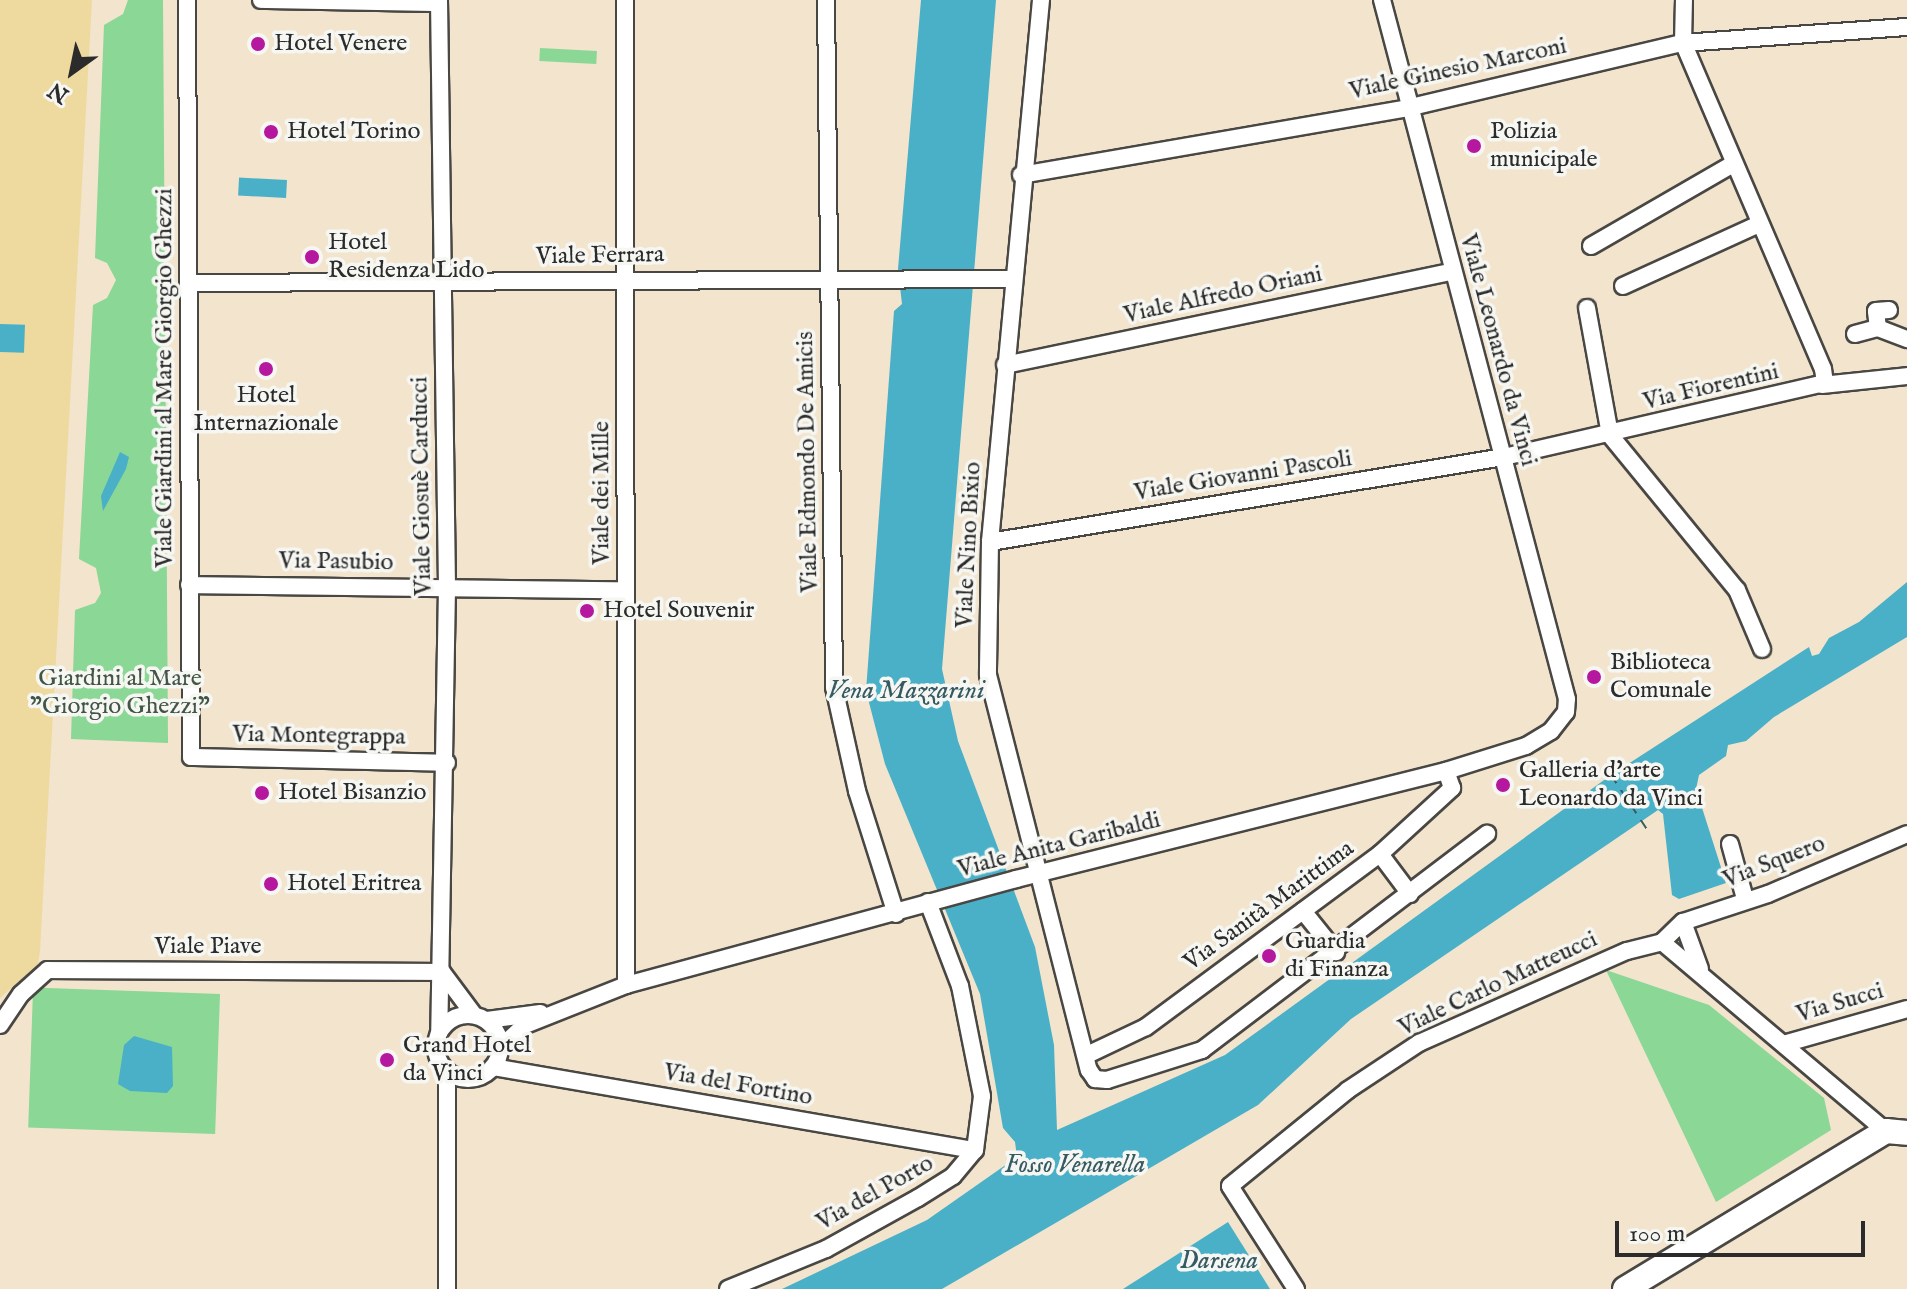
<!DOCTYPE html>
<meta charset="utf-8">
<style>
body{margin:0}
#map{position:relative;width:1907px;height:1289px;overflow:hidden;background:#f2e4cd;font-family:"IM FELL English",serif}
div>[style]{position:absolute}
.green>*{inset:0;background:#8ad796;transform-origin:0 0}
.sand>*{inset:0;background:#eeda9e}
.water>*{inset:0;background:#49b0c8;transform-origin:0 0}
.ferry>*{height:2px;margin-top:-1px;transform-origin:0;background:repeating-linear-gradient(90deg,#365a62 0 10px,transparent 0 18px)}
.roads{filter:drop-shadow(2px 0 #494743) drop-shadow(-2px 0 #494743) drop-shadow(0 2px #494743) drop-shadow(0 -2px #494743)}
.street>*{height:16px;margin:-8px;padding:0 8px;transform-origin:8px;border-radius:8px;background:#fff}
.street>.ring{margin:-8px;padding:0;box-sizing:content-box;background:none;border:16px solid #fff;border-radius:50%}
.secondary>*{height:24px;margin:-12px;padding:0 12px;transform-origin:12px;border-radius:12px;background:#fff}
.dots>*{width:22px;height:22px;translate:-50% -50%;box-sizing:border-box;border:4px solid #f6f6f2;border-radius:50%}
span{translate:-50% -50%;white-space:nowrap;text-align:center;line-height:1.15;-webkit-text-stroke:7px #f6f6f2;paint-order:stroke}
.poi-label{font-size:24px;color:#2b2b2b}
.left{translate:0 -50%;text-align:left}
.street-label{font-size:24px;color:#2b2b2b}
.park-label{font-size:24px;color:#435646}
.water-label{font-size:26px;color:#365a62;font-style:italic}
.north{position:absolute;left:32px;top:32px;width:80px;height:80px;-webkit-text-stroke:6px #f6f6f2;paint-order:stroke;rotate:213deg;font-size:22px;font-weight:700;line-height:32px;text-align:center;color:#2b2b2b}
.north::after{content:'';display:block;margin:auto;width:28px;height:36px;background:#2b2b2b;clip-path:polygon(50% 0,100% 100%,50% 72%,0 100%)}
.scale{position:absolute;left:1615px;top:1221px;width:250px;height:36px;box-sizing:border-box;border:4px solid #2b2b2b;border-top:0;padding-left:10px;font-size:24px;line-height:28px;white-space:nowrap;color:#2b2b2b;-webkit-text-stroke:6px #f6f6f2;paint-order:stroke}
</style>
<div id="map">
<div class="green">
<i style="clip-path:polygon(128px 0,163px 0,168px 743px,71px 739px,75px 610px,95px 603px,101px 593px,96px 568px,79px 559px,93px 305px,107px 298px,116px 280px,107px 263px,95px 258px,104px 25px,123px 14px)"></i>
<i style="left:540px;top:48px;width:57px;height:13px;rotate:3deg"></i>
<i style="clip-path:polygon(1606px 970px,1709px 1005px,1824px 1098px,1831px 1130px,1716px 1202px)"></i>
<i style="left:220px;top:994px;width:140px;height:187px;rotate:92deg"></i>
</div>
<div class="sand">
<i style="clip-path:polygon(0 0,92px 0,40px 951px,38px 964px,0 998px)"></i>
</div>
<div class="water">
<i style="clip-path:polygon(921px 0,996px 0,942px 669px,958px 741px,1035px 947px,1054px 1045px,1057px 1130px,1225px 1055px,1611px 775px,1809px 647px,1812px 656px,1819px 654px,1829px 638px,1859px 622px,1907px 582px,1907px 637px,1774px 717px,1746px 741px,1728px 745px,1726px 756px,1699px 775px,1696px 789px,1726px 883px,1679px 899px,1672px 895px,1663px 814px,1658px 810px,1351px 1019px,1258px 1105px,942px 1289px,782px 1289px,927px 1220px,1017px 1157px,1015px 1142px,1003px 1128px,980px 994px,885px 764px,866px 691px,894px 311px,902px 304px,898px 269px)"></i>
<i style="left:287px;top:180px;width:18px;height:48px;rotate:93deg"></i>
<i style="left:0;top:324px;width:25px;height:28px;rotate:2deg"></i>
<i style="clip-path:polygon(120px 452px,129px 457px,126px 469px,103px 511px,101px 496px)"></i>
<i style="clip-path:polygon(134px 1036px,172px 1047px,173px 1086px,167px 1093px,130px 1091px,118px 1084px,124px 1045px)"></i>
<i style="clip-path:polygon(1228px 1222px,1270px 1289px,1123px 1289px)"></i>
</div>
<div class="ferry">
<i style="left:1611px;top:775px;width:71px;rotate:56.5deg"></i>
</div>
<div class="roads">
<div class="street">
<i style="left:187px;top:0;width:757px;rotate:89.7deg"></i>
<i style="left:191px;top:757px;width:256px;rotate:1.3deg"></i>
<i style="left:261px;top:0;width:178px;rotate:1deg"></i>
<i style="left:439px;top:0;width:587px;rotate:89.22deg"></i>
<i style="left:447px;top:587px;width:445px;rotate:91deg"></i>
<i style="left:625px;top:0;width:985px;rotate:89.94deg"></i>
<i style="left:826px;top:0;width:687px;rotate:89.33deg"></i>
<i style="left:834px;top:687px;width:107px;rotate:77.5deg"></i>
<i style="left:857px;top:791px;width:129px;rotate:72.4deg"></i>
<i style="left:1041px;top:0;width:544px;rotate:95.38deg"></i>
<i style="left:990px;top:542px;width:133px;rotate:90.9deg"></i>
<i style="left:988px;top:675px;width:408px;rotate:75.7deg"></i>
<i style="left:1089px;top:1070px;width:11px;rotate:56deg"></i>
<i style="left:1095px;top:1079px;width:12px;rotate:5deg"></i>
<i style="left:1107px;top:1080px;width:100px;rotate:-17.5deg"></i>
<i style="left:1202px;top:1050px;width:358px;rotate:-37.2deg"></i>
<i style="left:1021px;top:175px;width:392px;rotate:-9.8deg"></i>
<i style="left:1407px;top:108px;width:284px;rotate:-13.3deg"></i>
<i style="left:1683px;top:43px;width:225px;rotate:-4.1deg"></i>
<i style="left:1591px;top:246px;width:164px;rotate:-30deg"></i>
<i style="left:189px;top:283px;width:823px;rotate:-0.28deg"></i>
<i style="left:1623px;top:286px;width:149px;rotate:-24.5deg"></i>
<i style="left:1587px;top:308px;width:129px;rotate:79.7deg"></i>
<i style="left:1610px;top:435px;width:200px;rotate:50.7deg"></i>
<i style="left:1737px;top:590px;width:64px;rotate:67deg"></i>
<i style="left:1878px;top:328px;width:31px;rotate:21deg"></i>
<i style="left:1855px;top:334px;width:24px;rotate:-15deg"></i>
<i style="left:1878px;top:328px;width:17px;rotate:-97deg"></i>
<i style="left:1876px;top:311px;width:13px;rotate:-4deg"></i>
<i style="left:1005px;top:365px;width:457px;rotate:-11.8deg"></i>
<i style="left:1822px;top:385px;width:85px;rotate:-6deg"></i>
<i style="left:990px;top:542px;width:521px;rotate:-9.39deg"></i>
<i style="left:1504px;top:457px;width:329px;rotate:-13deg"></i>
<i style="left:1825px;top:383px;width:14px;rotate:-98deg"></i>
<i style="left:1823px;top:369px;width:355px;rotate:-113.2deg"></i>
<i style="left:1683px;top:43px;width:43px;rotate:-88.7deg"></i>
<i style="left:189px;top:585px;width:437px;rotate:0.7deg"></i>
<i style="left:1730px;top:844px;width:57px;rotate:74.7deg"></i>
<i style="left:1380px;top:854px;width:50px;rotate:53.1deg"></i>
<i style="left:1303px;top:911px;width:53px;rotate:51.2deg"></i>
<i style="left:1683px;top:922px;width:50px;rotate:70.1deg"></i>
<i style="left:1662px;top:942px;width:293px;rotate:40.2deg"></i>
<i style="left:442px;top:972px;width:54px;rotate:53.3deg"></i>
<i class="ring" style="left:436px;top:1015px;width:48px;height:48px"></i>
<i style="left:487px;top:1020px;width:54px;rotate:-7.4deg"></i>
<i style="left:0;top:1025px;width:37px;rotate:-56deg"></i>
<i style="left:21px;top:994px;width:36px;rotate:-42deg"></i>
<i style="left:48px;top:970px;width:394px;rotate:0.3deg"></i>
<i style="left:1787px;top:1043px;width:125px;rotate:-15.8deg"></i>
<i style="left:500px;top:1048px;width:34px;rotate:-43deg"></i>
<i style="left:525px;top:1025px;width:109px;rotate:-21.6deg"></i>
<i style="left:626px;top:985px;width:404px;rotate:-15.2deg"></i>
<i style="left:1016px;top:879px;width:443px;rotate:-14.1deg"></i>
<i style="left:1446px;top:771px;width:84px;rotate:-17.4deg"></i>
<i style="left:1526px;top:746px;width:29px;rotate:-31deg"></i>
<i style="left:1551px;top:731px;width:24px;rotate:-52deg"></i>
<i style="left:1566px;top:712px;width:13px;rotate:-86deg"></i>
<i style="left:1567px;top:699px;width:723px;rotate:-104.82deg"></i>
<i style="left:1087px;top:1055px;width:65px;rotate:-25.4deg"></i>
<i style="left:1146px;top:1027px;width:291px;rotate:-36.5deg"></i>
<i style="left:1380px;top:854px;width:98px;rotate:-42.5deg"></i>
<i style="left:1452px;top:788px;width:18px;rotate:-109deg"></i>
<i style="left:493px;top:1067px;width:489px;rotate:9.8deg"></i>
<i style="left:447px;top:1071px;width:218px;rotate:90deg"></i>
<i style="left:728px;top:1289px;width:106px;rotate:-22.2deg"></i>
<i style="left:826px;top:1249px;width:105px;rotate:-29deg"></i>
<i style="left:918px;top:1198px;width:41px;rotate:-32.2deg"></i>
<i style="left:953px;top:1176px;width:34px;rotate:-50deg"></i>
<i style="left:975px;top:1150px;width:54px;rotate:-82.6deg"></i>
<i style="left:982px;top:1096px;width:112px;rotate:-101.3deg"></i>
<i style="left:960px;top:986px;width:90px;rotate:-110.9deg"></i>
<i style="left:1296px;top:1289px;width:122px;rotate:-122.7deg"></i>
<i style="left:1230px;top:1186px;width:152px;rotate:-39.1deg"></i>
<i style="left:1348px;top:1090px;width:85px;rotate:-33.5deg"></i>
<i style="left:1419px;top:1043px;width:227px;rotate:-23.9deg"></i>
<i style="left:1627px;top:951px;width:36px;rotate:-14deg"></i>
<i style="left:1662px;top:942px;width:29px;rotate:-44deg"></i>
<i style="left:1683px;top:922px;width:89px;rotate:-18.2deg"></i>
<i style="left:1768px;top:894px;width:151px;rotate:-23.3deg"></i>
</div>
<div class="secondary">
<i style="left:1625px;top:1289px;width:305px;rotate:-31.2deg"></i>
<i style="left:1886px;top:1131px;width:21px;rotate:5deg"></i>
</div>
</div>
<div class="dots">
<i style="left:258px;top:44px;background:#b5179e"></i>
<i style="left:271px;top:132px;background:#b5179e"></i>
<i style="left:1474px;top:146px;background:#b5179e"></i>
<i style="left:312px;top:257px;background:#b5179e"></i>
<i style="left:266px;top:369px;background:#b5179e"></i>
<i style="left:587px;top:611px;background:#b5179e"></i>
<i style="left:1594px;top:677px;background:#b5179e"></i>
<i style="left:1503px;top:785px;background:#b5179e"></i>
<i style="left:262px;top:793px;background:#b5179e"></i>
<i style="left:271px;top:884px;background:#b5179e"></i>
<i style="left:1269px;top:956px;background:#b5179e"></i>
<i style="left:387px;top:1060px;background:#b5179e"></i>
</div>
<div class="poi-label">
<span class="left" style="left:274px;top:44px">Hotel Venere</span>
<span class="left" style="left:287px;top:132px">Hotel Torino</span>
<span class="left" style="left:1490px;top:146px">Polizia<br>municipale</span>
<span class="left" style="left:328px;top:257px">Hotel<br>Residenza Lido</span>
<span style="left:266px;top:410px">Hotel<br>Internazionale</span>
<span class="left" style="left:603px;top:611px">Hotel Souvenir</span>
<span class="left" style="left:1610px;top:677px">Biblioteca<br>Comunale</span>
<span class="left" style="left:1519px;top:785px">Galleria d'arte<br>Leonardo da Vinci</span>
<span class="left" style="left:278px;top:793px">Hotel Bisanzio</span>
<span class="left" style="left:287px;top:884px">Hotel Eritrea</span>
<span class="left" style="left:1285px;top:956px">Guardia<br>di Finanza</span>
<span class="left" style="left:403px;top:1060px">Grand Hotel<br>da Vinci</span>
</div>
<div class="street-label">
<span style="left:1458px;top:69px;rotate:-12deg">Viale Ginesio Marconi</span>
<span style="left:600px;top:256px;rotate:-1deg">Viale Ferrara</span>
<span style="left:1223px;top:295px;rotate:-12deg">Viale Alfredo Oriani</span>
<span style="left:1498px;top:350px;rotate:75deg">Viale Leonardo da Vinci</span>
<span style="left:165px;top:378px;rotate:-90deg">Viale Giardini al Mare Giorgio Ghezzi</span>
<span style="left:1711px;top:387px;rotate:-13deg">Via Fiorentini</span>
<span style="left:808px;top:462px;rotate:-91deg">Viale Edmondo De Amicis</span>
<span style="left:1243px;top:476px;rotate:-9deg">Viale Giovanni Pascoli</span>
<span style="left:422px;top:486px;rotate:-91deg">Viale Giosuè Carducci</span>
<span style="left:602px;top:493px;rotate:-90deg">Viale dei Mille</span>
<span style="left:969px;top:545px;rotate:-87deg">Viale Nino Bixio</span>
<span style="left:336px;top:562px;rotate:1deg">Via Pasubio</span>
<span style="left:319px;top:736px;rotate:1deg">Via Montegrappa</span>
<span style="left:1059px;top:845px;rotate:-14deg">Viale Anita Garibaldi</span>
<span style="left:1774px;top:862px;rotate:-21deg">Via Squero</span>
<span style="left:1269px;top:906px;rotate:-36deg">Via Sanità Marittima</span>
<span style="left:208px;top:947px">Viale Piave</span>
<span style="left:1498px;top:984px;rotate:-25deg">Viale Carlo Matteucci</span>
<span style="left:1840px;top:1003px;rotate:-16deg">Via Succi</span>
<span style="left:738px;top:1085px;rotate:10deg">Via del Fortino</span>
<span style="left:875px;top:1193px;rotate:-29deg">Via del Porto</span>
</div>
<div class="park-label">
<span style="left:120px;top:693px">Giardini al Mare<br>"Giorgio Ghezzi"</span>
</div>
<div class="water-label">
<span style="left:906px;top:691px">Vena Mazzarini</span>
<span style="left:1075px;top:1165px">Fosso Venarella</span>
<span style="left:1219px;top:1261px">Darsena</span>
</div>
<div class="north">N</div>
<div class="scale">100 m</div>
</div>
